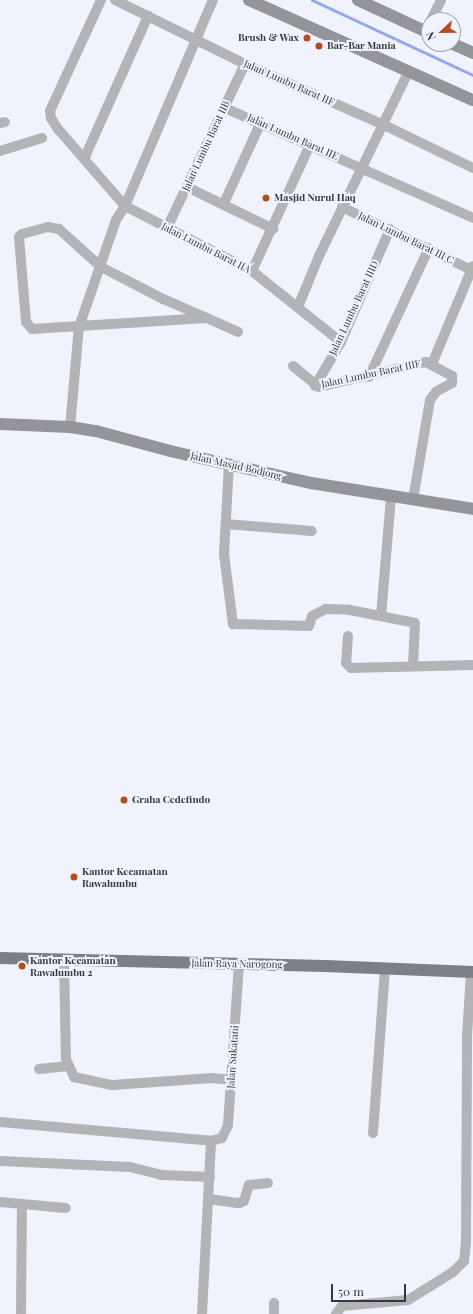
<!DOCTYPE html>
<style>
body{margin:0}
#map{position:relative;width:473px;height:1314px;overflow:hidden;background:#f0f3fc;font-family:"Playfair Display",serif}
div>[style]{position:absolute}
.stream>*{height:3px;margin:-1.5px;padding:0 1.5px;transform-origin:1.5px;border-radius:1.5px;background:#98a7eb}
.street>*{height:10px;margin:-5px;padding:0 5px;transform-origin:5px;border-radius:5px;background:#b3b4b8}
.secondary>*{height:12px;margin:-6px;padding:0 6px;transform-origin:6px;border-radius:6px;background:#94959b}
.primary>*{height:12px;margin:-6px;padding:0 6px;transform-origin:6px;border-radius:6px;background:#7d7f86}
.dots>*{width:11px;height:11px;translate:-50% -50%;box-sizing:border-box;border:2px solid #f0f3fc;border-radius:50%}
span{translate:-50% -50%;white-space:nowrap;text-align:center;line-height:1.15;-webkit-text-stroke:4px #f0f3fc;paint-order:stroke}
.poi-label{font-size:10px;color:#37383b;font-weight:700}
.right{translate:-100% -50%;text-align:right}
.left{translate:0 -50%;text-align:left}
.street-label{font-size:10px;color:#37383b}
.north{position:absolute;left:421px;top:12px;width:40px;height:40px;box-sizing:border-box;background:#f0f3fc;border:1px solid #a6a8af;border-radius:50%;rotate:248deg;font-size:11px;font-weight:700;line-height:16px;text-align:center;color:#37383b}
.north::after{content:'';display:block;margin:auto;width:14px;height:18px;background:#b24d20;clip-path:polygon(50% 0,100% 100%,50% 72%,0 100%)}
.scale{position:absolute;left:331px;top:1284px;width:75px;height:18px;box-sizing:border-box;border:2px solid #37383b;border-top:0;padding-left:5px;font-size:12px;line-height:14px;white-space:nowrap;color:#37383b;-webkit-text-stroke:3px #f0f3fc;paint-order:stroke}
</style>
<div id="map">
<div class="stream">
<i style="left:312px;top:0;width:178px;rotate:25deg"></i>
</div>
<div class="street">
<i style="left:101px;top:0;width:122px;rotate:114.7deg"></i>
<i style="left:50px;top:111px;width:7px;rotate:82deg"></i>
<i style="left:51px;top:118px;width:13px;rotate:58deg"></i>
<i style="left:58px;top:129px;width:102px;rotate:49deg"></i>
<i style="left:125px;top:206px;width:143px;rotate:27.1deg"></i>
<i style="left:252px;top:271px;width:114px;rotate:38.6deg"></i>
<i style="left:115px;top:0;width:145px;rotate:26.2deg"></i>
<i style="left:245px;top:64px;width:152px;rotate:23.7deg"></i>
<i style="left:384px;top:125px;width:99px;rotate:25.8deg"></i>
<i style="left:431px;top:20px;width:22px;rotate:-63deg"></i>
<i style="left:225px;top:108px;width:271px;rotate:23.9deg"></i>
<i style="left:0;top:123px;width:5px;rotate:-11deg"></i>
<i style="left:0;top:151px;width:44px;rotate:-17.2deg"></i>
<i style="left:84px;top:159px;width:157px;rotate:-65.9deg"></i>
<i style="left:187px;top:187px;width:96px;rotate:26deg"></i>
<i style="left:224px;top:203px;width:89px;rotate:-65.4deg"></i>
<i style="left:342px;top:207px;width:144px;rotate:26deg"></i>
<i style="left:167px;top:228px;width:182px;rotate:-64.6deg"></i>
<i style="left:252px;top:271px;width:139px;rotate:-65.3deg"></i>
<i style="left:298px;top:307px;width:55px;rotate:-67.6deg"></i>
<i style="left:319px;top:256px;width:203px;rotate:-64.1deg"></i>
<i style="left:207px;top:318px;width:48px;rotate:-156.6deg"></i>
<i style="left:163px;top:299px;width:70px;rotate:-152.7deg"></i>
<i style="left:101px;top:267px;width:57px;rotate:-137.9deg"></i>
<i style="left:59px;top:229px;width:11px;rotate:-170deg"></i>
<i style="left:48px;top:227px;width:27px;rotate:165deg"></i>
<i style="left:22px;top:234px;width:4px;rotate:135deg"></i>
<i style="left:19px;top:237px;width:85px;rotate:85.3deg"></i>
<i style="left:26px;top:322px;width:9px;rotate:49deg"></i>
<i style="left:32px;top:329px;width:175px;rotate:-3.6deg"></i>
<i style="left:207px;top:318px;width:34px;rotate:24deg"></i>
<i style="left:432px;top:364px;width:106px;rotate:-67.3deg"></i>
<i style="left:293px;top:366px;width:33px;rotate:39deg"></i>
<i style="left:319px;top:387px;width:110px;rotate:-13.2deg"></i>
<i style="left:426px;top:362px;width:30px;rotate:28deg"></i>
<i style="left:452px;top:376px;width:7px;rotate:90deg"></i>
<i style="left:452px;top:383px;width:18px;rotate:151deg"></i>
<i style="left:436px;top:392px;width:10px;rotate:127deg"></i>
<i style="left:430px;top:400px;width:100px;rotate:99.7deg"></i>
<i style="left:369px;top:377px;width:142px;rotate:-65.1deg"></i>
<i style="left:315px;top:386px;width:51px;rotate:-59.4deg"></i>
<i style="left:341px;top:342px;width:123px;rotate:-66.6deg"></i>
<i style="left:70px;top:427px;width:100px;rotate:-84.9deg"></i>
<i style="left:79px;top:327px;width:113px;rotate:-70.9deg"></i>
<i style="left:116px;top:220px;width:17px;rotate:-57deg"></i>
<i style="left:125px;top:206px;width:224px;rotate:-66.9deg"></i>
<i style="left:229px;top:464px;width:90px;rotate:93.2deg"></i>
<i style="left:224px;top:554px;width:71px;rotate:82.7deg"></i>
<i style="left:233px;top:624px;width:76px;rotate:1.5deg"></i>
<i style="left:309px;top:626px;width:10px;rotate:-73deg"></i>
<i style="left:312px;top:616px;width:16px;rotate:-27deg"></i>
<i style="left:326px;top:609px;width:24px;rotate:2deg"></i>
<i style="left:350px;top:610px;width:66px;rotate:11.3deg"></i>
<i style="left:415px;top:623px;width:43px;rotate:92.7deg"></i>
<i style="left:226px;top:524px;width:86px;rotate:4.7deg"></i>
<i style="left:381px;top:616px;width:120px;rotate:-85.2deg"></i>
<i style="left:348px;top:636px;width:27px;rotate:94deg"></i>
<i style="left:346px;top:663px;width:7px;rotate:45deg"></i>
<i style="left:351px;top:668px;width:122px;rotate:-1.4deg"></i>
<i style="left:64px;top:959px;width:100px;rotate:88.9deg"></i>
<i style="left:66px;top:1059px;width:20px;rotate:66deg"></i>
<i style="left:74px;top:1077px;width:40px;rotate:12deg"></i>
<i style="left:113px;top:1085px;width:99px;rotate:-4deg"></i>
<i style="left:212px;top:1078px;width:19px;rotate:6deg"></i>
<i style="left:39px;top:1069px;width:29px;rotate:-6deg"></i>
<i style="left:0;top:1122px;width:212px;rotate:5.1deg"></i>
<i style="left:211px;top:1141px;width:11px;rotate:-15deg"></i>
<i style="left:222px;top:1138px;width:14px;rotate:-65deg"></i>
<i style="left:228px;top:1125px;width:161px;rotate:-86.1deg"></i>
<i style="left:373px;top:1133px;width:165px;rotate:-85.8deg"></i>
<i style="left:0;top:1161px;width:130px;rotate:2.6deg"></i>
<i style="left:130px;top:1167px;width:32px;rotate:14deg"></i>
<i style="left:161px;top:1175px;width:49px;rotate:2.3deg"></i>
<i style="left:209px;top:1199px;width:30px;rotate:8deg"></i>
<i style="left:239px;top:1203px;width:5px;rotate:-22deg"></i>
<i style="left:244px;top:1201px;width:17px;rotate:-73deg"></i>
<i style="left:249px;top:1185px;width:19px;rotate:-6deg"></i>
<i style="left:0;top:1202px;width:66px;rotate:5.2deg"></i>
<i style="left:274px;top:1303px;width:11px;rotate:90deg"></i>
<i style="left:21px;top:1314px;width:108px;rotate:-89.5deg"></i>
<i style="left:202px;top:1314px;width:173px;rotate:-87deg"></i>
<i style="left:336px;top:1314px;width:10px;rotate:-53deg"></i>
<i style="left:342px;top:1306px;width:66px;rotate:-5.2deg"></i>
<i style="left:408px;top:1300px;width:53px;rotate:-31.9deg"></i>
<i style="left:453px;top:1272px;width:16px;rotate:-45deg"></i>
<i style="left:464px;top:1261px;width:20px;rotate:-84deg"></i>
<i style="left:466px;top:1241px;width:205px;rotate:-89.7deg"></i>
<i style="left:467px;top:1036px;width:64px;rotate:-86.4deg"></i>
</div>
<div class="secondary">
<i style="left:249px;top:0;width:245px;rotate:24.1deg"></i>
<i style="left:358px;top:0;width:78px;rotate:24.9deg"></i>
<i style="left:453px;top:44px;width:22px;rotate:24deg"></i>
<i style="left:0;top:424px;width:70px;rotate:2.5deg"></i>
<i style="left:70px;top:427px;width:26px;rotate:9deg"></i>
<i style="left:96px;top:431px;width:77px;rotate:15.1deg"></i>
<i style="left:170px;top:451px;width:145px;rotate:12.8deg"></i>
<i style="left:311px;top:483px;width:164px;rotate:9.1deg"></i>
</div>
<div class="primary">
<i style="left:0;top:958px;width:325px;rotate:1.4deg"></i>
<i style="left:325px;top:966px;width:148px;rotate:2.3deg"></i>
</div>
<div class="dots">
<i style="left:307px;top:38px;background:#b24d20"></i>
<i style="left:319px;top:46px;background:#b24d20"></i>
<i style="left:266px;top:198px;background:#b24d20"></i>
<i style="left:124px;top:800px;background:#b24d20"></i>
<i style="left:74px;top:877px;background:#b24d20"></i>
<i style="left:22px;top:966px;background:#b24d20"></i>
</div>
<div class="poi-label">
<span class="right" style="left:299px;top:38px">Brush &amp; Wax</span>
<span class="left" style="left:327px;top:46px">Bar-Bar Mania</span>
<span class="left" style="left:274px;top:198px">Masjid Nurul Haq</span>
<span class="left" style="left:132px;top:800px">Graha Cedefindo</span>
<span class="left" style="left:82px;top:877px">Kantor Kecamatan<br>Rawalumbu</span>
<span class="left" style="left:30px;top:966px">Kantor Kecamatan<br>Rawalumbu 2</span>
</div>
<div class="street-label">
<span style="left:289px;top:83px;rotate:24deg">Jalan Lumbu Barat IIF</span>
<span style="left:293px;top:137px;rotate:24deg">Jalan Lumbu Barat IIE</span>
<span style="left:206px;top:146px;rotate:-65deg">Jalan Lumbu Barat IIB</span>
<span style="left:406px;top:238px;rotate:26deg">Jalan Lumbu Barat III C</span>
<span style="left:206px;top:248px;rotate:27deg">Jalan Lumbu Barat IIA</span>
<span style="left:354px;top:308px;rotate:-65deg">Jalan Lumbu Barat IIID</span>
<span style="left:371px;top:374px;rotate:-12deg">Jalan Lumbu Barat IIIF</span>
<span style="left:236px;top:466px;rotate:13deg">Jalan Masjid Bodjong</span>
<span style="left:237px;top:964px;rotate:1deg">Jalan Raya Narogong</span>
<span style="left:233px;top:1057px;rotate:-86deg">Jalan Sukatani</span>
</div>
<div class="north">N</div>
<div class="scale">50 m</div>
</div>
